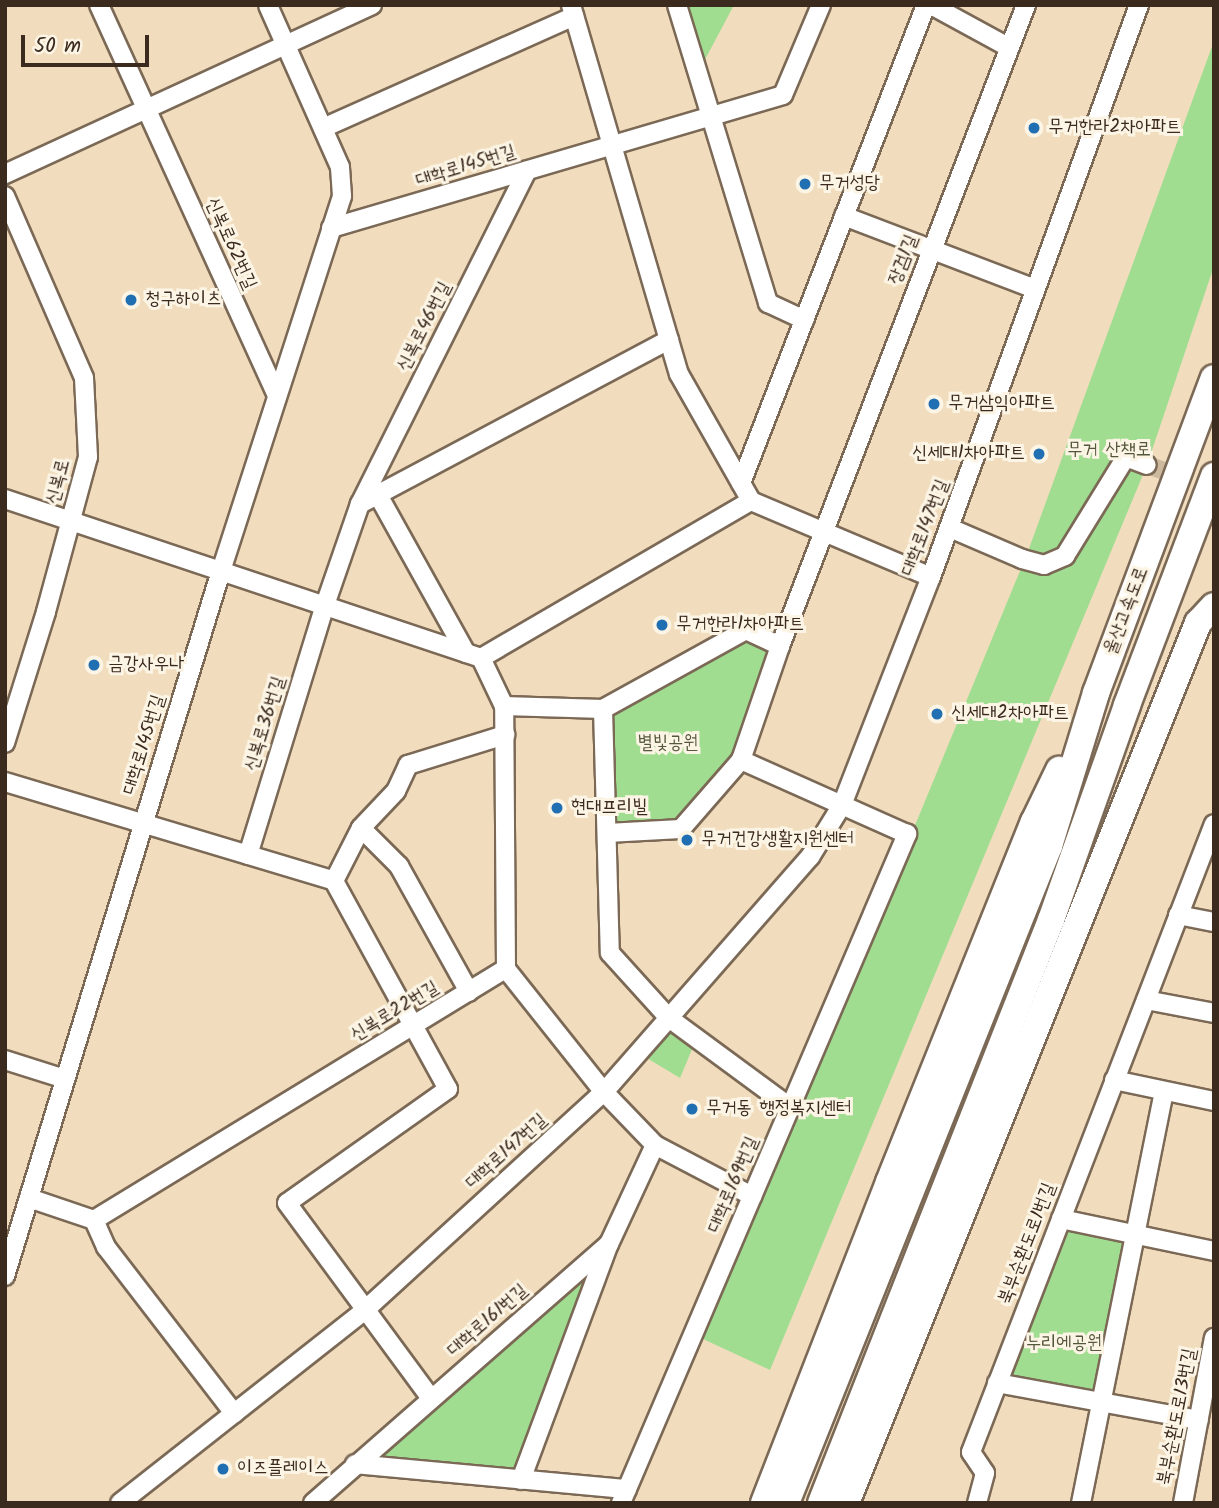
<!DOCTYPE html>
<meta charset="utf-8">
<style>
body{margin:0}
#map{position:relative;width:1219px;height:1508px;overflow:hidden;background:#f1ddbd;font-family:Kalam,"Poor Story",sans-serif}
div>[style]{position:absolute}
.green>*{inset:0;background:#a0dd91}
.minor-tunnel>*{height:18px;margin-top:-9px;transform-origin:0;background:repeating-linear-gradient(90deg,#cdb99d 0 18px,transparent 0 27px)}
.roads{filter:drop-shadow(2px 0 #7b6956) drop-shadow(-2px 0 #7b6956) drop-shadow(0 2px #7b6956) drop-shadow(0 -2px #7b6956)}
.minor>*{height:18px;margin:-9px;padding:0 9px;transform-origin:9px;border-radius:9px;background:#fff}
.highway>*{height:26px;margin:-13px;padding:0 13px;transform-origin:13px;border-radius:13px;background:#fff}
.dots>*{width:19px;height:19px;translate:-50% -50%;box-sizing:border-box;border:4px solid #fcf5e5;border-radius:50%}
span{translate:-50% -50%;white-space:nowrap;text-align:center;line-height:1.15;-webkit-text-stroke:6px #fcf5e5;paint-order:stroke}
.poi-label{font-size:19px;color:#3b2a1e}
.left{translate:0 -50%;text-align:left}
.right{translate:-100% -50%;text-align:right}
.street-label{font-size:19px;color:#3b2a1e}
.park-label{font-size:19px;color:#54573b}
.frame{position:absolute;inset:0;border:7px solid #3b2a1e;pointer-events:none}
.scale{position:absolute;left:21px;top:35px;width:128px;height:32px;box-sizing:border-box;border:4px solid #3b2a1e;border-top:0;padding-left:9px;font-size:21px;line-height:24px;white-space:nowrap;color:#3b2a1e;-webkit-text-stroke:5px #fcf5e5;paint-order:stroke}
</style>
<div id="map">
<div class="green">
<i style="clip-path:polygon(683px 5px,734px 5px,701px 67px)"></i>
<i style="clip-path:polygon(1214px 41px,1214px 266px,1147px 465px,770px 1370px,703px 1339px,1027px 554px)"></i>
<i style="clip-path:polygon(746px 638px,768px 649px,770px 655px,731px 759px,677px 823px,614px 827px,610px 711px)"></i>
<i style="clip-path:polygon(669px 1028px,693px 1047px,680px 1078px,645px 1057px)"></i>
<i style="clip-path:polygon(1061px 1219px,1135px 1235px,1102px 1402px,997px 1383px)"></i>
<i style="clip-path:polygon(609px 1244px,521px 1480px,355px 1464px)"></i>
</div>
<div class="minor-tunnel">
<i style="left:1147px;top:465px;width:71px;rotate:18.9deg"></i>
</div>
<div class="roads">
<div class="minor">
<i style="left:99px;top:5px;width:429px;rotate:65.5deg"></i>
<i style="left:571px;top:5px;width:384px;rotate:73.7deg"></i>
<i style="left:679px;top:374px;width:146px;rotate:60.4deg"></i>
<i style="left:677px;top:5px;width:312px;rotate:73deg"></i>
<i style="left:768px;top:303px;width:40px;rotate:25deg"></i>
<i style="left:931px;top:5px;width:88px;rotate:28.6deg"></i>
<i style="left:323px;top:128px;width:275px;rotate:-24deg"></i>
<i style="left:5px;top:174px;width:404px;rotate:-24.7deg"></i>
<i style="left:5px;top:196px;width:198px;rotate:66.5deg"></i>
<i style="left:84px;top:378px;width:79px;rotate:87.1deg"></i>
<i style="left:88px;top:457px;width:161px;rotate:105.2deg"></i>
<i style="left:46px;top:612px;width:137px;rotate:107.4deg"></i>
<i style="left:844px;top:216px;width:204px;rotate:20.9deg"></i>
<i style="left:331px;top:228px;width:471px;rotate:-16.4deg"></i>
<i style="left:783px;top:95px;width:98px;rotate:-67.1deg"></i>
<i style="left:741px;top:483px;width:513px;rotate:-68.84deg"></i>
<i style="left:378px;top:495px;width:181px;rotate:60.9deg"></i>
<i style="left:5px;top:499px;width:502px;rotate:18.47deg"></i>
<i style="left:481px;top:658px;width:312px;rotate:-30.2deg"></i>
<i style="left:751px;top:501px;width:195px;rotate:22.9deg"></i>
<i style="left:360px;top:504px;width:350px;rotate:-28deg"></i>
<i style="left:950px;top:528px;width:78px;rotate:23.3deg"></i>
<i style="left:1022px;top:559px;width:23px;rotate:15deg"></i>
<i style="left:1044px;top:565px;width:23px;rotate:-23deg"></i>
<i style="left:1065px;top:556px;width:116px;rotate:-58.4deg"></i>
<i style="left:1126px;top:457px;width:22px;rotate:21deg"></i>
<i style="left:504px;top:706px;width:99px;rotate:1.7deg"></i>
<i style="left:603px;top:709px;width:244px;rotate:88.4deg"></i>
<i style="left:610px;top:953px;width:88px;rotate:47.8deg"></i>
<i style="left:669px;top:1018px;width:152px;rotate:36.4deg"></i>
<i style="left:603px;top:709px;width:163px;rotate:-28.9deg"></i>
<i style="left:746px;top:630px;width:38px;rotate:25deg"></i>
<i style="left:5px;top:782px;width:344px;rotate:16.7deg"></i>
<i style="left:334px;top:881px;width:237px;rotate:61.3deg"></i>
<i style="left:448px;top:1089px;width:197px;rotate:144.7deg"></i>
<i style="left:287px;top:1203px;width:242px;rotate:53.6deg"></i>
<i style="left:361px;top:828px;width:54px;rotate:45deg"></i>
<i style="left:399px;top:866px;width:144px;rotate:60.9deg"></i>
<i style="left:607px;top:833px;width:74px;rotate:-3.1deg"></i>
<i style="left:681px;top:829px;width:91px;rotate:-49deg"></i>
<i style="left:741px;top:760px;width:120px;rotate:-71.1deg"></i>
<i style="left:780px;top:646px;width:687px;rotate:-69deg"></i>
<i style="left:248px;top:855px;width:262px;rotate:-72.9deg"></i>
<i style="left:325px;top:605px;width:107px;rotate:-70.9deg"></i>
<i style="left:360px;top:504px;width:373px;rotate:-63.4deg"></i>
<i style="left:334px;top:881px;width:59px;rotate:-63deg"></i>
<i style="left:361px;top:828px;width:51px;rotate:-46.6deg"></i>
<i style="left:396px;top:791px;width:29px;rotate:-65deg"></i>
<i style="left:408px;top:765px;width:102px;rotate:-17.2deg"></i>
<i style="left:1178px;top:915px;width:37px;rotate:11deg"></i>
<i style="left:506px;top:969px;width:157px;rotate:51.5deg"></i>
<i style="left:604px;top:1092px;width:74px;rotate:46.1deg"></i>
<i style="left:655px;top:1145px;width:110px;rotate:27.7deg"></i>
<i style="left:1146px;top:1000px;width:69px;rotate:10.8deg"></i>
<i style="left:5px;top:1060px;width:63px;rotate:17.6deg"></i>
<i style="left:1114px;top:1080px;width:102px;rotate:11.9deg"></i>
<i style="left:29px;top:1198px;width:69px;rotate:18.7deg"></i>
<i style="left:94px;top:1220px;width:482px;rotate:-31.4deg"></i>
<i style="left:506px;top:969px;width:263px;rotate:-90.4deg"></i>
<i style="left:504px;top:706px;width:53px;rotate:-115.6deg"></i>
<i style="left:1061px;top:1219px;width:156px;rotate:11.8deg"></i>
<i style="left:94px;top:1220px;width:30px;rotate:66deg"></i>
<i style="left:106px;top:1247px;width:210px;rotate:52.4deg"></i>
<i style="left:5px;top:1276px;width:737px;rotate:-72.97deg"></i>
<i style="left:221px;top:571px;width:394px;rotate:-72.1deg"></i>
<i style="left:342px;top:196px;width:29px;rotate:-94deg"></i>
<i style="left:340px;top:167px;width:177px;rotate:-114deg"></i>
<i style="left:997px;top:1383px;width:205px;rotate:10.4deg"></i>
<i style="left:355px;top:1464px;width:273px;rotate:5.3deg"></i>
<i style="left:521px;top:1480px;width:252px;rotate:-69.6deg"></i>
<i style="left:609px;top:1244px;width:109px;rotate:-65.1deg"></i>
<i style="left:120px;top:1503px;width:312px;rotate:-38.2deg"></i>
<i style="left:365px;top:1310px;width:323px;rotate:-42.4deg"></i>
<i style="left:604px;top:1092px;width:313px;rotate:-48.8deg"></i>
<i style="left:810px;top:857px;width:61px;rotate:-58.4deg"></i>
<i style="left:842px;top:805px;width:245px;rotate:-68.7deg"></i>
<i style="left:931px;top:577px;width:609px;rotate:-70.02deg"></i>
<i style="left:313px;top:1503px;width:393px;rotate:-41.2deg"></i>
<i style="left:621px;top:1503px;width:728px;rotate:-66.85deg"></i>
<i style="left:907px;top:834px;width:182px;rotate:-156deg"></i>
<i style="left:977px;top:1503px;width:31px;rotate:-75deg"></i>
<i style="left:985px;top:1473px;width:25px;rotate:-124deg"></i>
<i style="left:971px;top:1452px;width:673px;rotate:-68.85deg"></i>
<i style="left:1081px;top:1503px;width:420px;rotate:-78.6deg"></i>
<i style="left:1183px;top:1503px;width:168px;rotate:-79.4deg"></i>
</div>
<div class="highway">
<i style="left:764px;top:1503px;width:344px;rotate:-68.7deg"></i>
<i style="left:889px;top:1182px;width:388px;rotate:-68.1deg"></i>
<i style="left:1034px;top:822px;width:58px;rotate:-64.3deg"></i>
<i style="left:786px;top:1503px;width:708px;rotate:-68.18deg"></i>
<i style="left:1049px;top:846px;width:160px;rotate:-72.9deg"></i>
<i style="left:1096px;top:693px;width:336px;rotate:-69.5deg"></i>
<i style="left:821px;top:1503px;width:627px;rotate:-68.47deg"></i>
<i style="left:1051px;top:920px;width:228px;rotate:-70.5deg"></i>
<i style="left:1127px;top:705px;width:245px;rotate:-69.2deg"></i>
<i style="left:846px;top:1503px;width:948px;rotate:-68.2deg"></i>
<i style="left:1198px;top:623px;width:23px;rotate:-47deg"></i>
</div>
</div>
<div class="dots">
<i style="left:1034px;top:128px;background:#1f6fb2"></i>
<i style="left:805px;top:184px;background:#1f6fb2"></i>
<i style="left:131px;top:300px;background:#1f6fb2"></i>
<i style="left:934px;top:404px;background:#1f6fb2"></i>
<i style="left:1039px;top:454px;background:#1f6fb2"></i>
<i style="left:662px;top:625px;background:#1f6fb2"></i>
<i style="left:94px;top:665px;background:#1f6fb2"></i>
<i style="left:937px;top:714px;background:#1f6fb2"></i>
<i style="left:557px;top:808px;background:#1f6fb2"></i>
<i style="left:687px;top:840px;background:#1f6fb2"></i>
<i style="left:692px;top:1109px;background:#1f6fb2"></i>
<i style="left:223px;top:1469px;background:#1f6fb2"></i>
</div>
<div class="poi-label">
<span class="left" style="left:1048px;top:128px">무거한라2차아파트</span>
<span class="left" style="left:819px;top:184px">무거성당</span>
<span class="left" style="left:145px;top:300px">청구하이츠</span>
<span class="left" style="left:948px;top:404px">무거삼익아파트</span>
<span class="right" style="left:1025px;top:454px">신세대1차아파트</span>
<span class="left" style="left:676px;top:625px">무거한라1차아파트</span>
<span class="left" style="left:108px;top:665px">금강사우나</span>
<span class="left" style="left:951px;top:714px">신세대2차아파트</span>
<span class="left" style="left:571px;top:808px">현대프리빌</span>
<span class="left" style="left:701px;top:840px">무거건강생활지원센터</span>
<span class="left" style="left:706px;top:1109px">무거동 행정복지센터</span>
<span class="left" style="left:237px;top:1469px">이즈플레이스</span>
</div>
<div class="street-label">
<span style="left:466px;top:167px;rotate:-17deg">대학로145번길</span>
<span style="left:230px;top:244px;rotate:66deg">신복로62번길</span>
<span style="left:904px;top:260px;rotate:-69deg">장검1길</span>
<span style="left:425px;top:327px;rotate:-63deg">신복로46번길</span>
<span style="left:59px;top:482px;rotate:-75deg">신복로</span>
<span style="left:926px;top:528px;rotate:-69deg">대학로147번길</span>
<span style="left:1127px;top:611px;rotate:-69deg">울산고속도로</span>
<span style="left:266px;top:724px;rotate:-73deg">신복로36번길</span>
<span style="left:145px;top:745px;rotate:-73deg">대학로145번길</span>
<span style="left:395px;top:1012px;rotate:-31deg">신복로22번길</span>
<span style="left:507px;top:1152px;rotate:-42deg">대학로147번길</span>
<span style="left:734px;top:1185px;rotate:-67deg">대학로169번길</span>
<span style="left:1028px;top:1244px;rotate:-69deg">북부순환도로1번길</span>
<span style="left:488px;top:1321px;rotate:-41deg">대학로161번길</span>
<span style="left:1178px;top:1417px;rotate:-79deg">북부순환도로13번길</span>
</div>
<div class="park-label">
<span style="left:1109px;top:451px">무거 산책로</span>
<span style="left:668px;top:744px">별빛공원</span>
<span style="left:1064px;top:1344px">누리에공원</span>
</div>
<div class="frame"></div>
<div class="scale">50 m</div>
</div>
